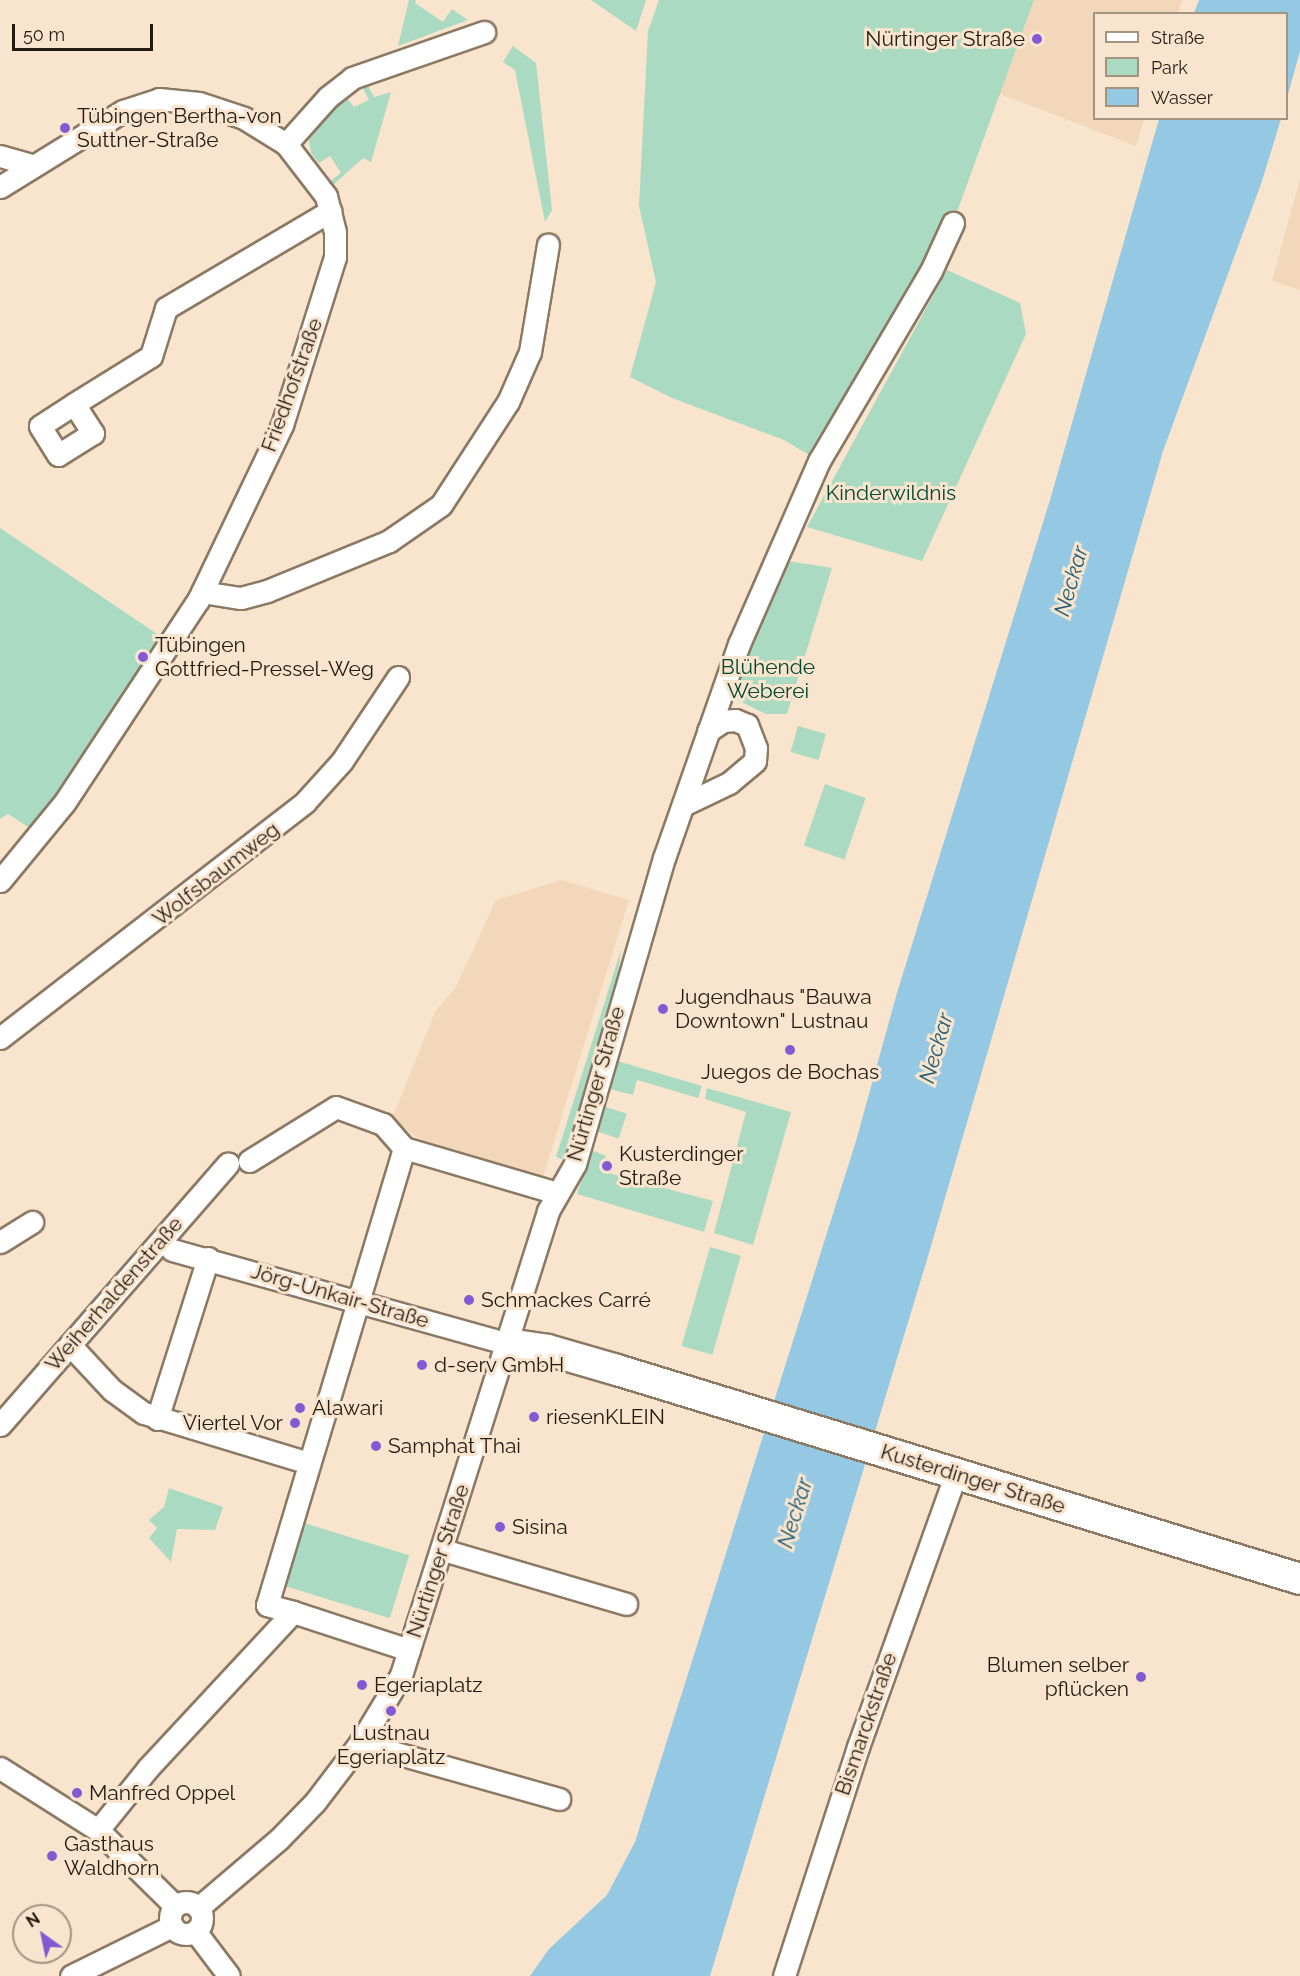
<!DOCTYPE html>
<meta charset="utf-8">
<style>
body{margin:0}
#map{position:relative;width:1300px;height:1976px;overflow:hidden;background:#f9e4cd;font-family:Raleway,sans-serif}
div>[style]{position:absolute}
.built>*{inset:0;background:#f2d7bb}
.green>*{inset:0;background:#abdac2;transform-origin:0 0}
.water>*{inset:0;background:#95c8e3}
.roads{filter:drop-shadow(2px 0 #8b7964) drop-shadow(-2px 0 #8b7964) drop-shadow(0 2px #8b7964) drop-shadow(0 -2px #8b7964)}
.street>*{height:21px;margin:-10.5px;padding:0 10.5px;transform-origin:10.5px;border-radius:10.5px;background:#fff}
.street>.ring{margin:-10.5px;padding:0;box-sizing:content-box;background:none;border:21px solid #fff;border-radius:50%}
.secondary>*{height:30px;margin:-15px;padding:0 15px;transform-origin:15px;border-radius:15px;background:#fff}
.dots>*{width:16px;height:16px;translate:-50% -50%;box-sizing:border-box;border:3px solid #f9e4cd;border-radius:50%}
span{translate:-50% -50%;white-space:nowrap;text-align:center;line-height:1.15;-webkit-text-stroke:6px #f9e4cd;paint-order:stroke}
.poi-label{font-size:21px;color:#221b12}
.right{translate:-100% -50%;text-align:right}
.left{translate:0 -50%;text-align:left}
.street-label{font-size:21px;color:#221b12}
.park-label{font-size:21px;color:#004831}
.water-label{font-size:22px;color:#205e7a;font-style:italic}
.legend{position:absolute;left:1093px;top:12px;width:195px;height:108px;box-sizing:border-box;background:#f9e4cd;border:2px solid #a39482;margin:0;padding:8px 10px;list-style:none;font-size:18px;color:#221b12}
.legend li{display:flex;align-items:center;gap:12px;height:30px}
.legend b{width:30px;border:2px solid #a39482}
.north{position:absolute;left:12px;top:1904px;width:60px;height:60px;box-sizing:border-box;background:#f9e4cd;border:2px solid #a39482;border-radius:50%;rotate:327deg;font-size:16px;font-weight:700;line-height:24px;text-align:center;color:#221b12}
.north::after{content:'';display:block;margin:auto;width:21px;height:27px;background:#845ad4;clip-path:polygon(50% 0,100% 100%,50% 72%,0 100%)}
.scale{position:absolute;left:12px;top:24px;width:141px;height:27px;box-sizing:border-box;border:3px solid #221b12;border-top:0;padding-left:8px;font-size:18px;line-height:21px;white-space:nowrap;color:#221b12;-webkit-text-stroke:4px #f9e4cd;paint-order:stroke}
</style>
<div id="map">
<div class="built">
<i style="clip-path:polygon(1034px 0,1182px 0,1178px 13px,1094px 14px,1094px 118px,1144px 119px,1136px 146px,1000px 94px)"></i>
<i style="clip-path:polygon(1300px 179px,1300px 290px,1272px 281px)"></i>
<i style="clip-path:polygon(562px 880px,629px 900px,541px 1183px,440px 1153px,392px 1119px,435px 1012px,456px 987px,496px 900px)"></i>
</div>
<div class="green">
<i style="clip-path:polygon(409px 0,416px 0,415px 3px,443px 22px,452px 9px,468px 20px,398px 46px)"></i>
<i style="clip-path:polygon(591px 0,646px 0,636px 31px)"></i>
<i style="clip-path:polygon(659px 0,1034px 0,953px 223px,819px 461px,784px 440px,672px 398px,630px 377px,656px 282px,639px 206px,648px 31px)"></i>
<i style="clip-path:polygon(513px 46px,536px 63px,552px 210px,545px 222px,515px 70px,503px 62px)"></i>
<i style="clip-path:polygon(367px 84px,374px 97px,391px 92px,371px 162px,363px 158px,332px 186px,329px 182px,341px 173px,330px 156px,319px 163px,311px 153px,308px 135px,346px 97px,354px 107px,369px 100px,362px 86px)"></i>
<i style="clip-path:polygon(947px 270px,1020px 303px,1026px 334px,922px 561px,807px 527px)"></i>
<i style="clip-path:polygon(0 528px,172px 644px,39px 834px,8px 814px,0 819px)"></i>
<i style="clip-path:polygon(788px 561px,832px 568px,787px 714px,766px 714px,731px 697px)"></i>
<i style="left:798px;top:726px;width:29px;height:27px;rotate:16deg"></i>
<i style="left:825px;top:784px;width:43px;height:65px;rotate:19deg"></i>
<i style="clip-path:polygon(621px 950px,616px 988px,568px 1161px,556px 1157px)"></i>
<i style="clip-path:polygon(614px 1060px,702px 1086px,698px 1098px,637px 1080px,633px 1095px,606px 1088px)"></i>
<i style="clip-path:polygon(707px 1088px,791px 1112px,753px 1245px,714px 1233px,746px 1112px,705px 1099px)"></i>
<i style="left:603px;top:1106px;width:25px;height:26px;rotate:18deg"></i>
<i style="clip-path:polygon(591px 1150px,606px 1156px,601px 1171px,713px 1201px,704px 1232px,577px 1194px)"></i>
<i style="left:710px;top:1247px;width:32px;height:103px;rotate:16deg"></i>
<i style="clip-path:polygon(169px 1488px,223px 1507px,215px 1530px,177px 1529px,171px 1562px,149px 1538px,157px 1528px,149px 1520px,164px 1507px)"></i>
<i style="left:304px;top:1523px;width:110px;height:66px;rotate:17deg"></i>
</div>
<div class="water">
<i style="clip-path:polygon(1199px 0,1300px 0,1300px 51px,1287px 98px,1286px 14px,1194px 13px)"></i>
<i style="clip-path:polygon(1159px 119px,1281px 119px,1262px 181px,1163px 451px,926px 1263px,710px 1976px,530px 1976px,549px 1949px,607px 1895px,635px 1842px,856px 1141px,897px 993px,1050px 500px)"></i>
</div>
<div class="roads">
<div class="street">
<i style="left:286px;top:144px;width:63px;rotate:-48.2deg"></i>
<i style="left:328px;top:97px;width:31px;rotate:-38deg"></i>
<i style="left:352px;top:78px;width:140px;rotate:-19.2deg"></i>
<i style="left:0;top:156px;width:35px;rotate:16deg"></i>
<i style="left:0;top:187px;width:145px;rotate:-31.7deg"></i>
<i style="left:123px;top:111px;width:38px;rotate:-18deg"></i>
<i style="left:159px;top:99px;width:40px;rotate:5.7deg"></i>
<i style="left:199px;top:103px;width:47px;rotate:18.4deg"></i>
<i style="left:244px;top:118px;width:49px;rotate:31.8deg"></i>
<i style="left:286px;top:144px;width:66px;rotate:52.4deg"></i>
<i style="left:326px;top:196px;width:37px;rotate:76deg"></i>
<i style="left:335px;top:232px;width:25px;rotate:90deg"></i>
<i style="left:335px;top:257px;width:176px;rotate:107.5deg"></i>
<i style="left:282px;top:425px;width:194px;rotate:115.6deg"></i>
<i style="left:198px;top:600px;width:243px;rotate:123.4deg"></i>
<i style="left:64px;top:803px;width:101px;rotate:129.4deg"></i>
<i style="left:74px;top:404px;width:35px;rotate:57deg"></i>
<i style="left:93px;top:433px;width:41px;rotate:147.8deg"></i>
<i style="left:58px;top:455px;width:34px;rotate:-122deg"></i>
<i style="left:40px;top:426px;width:40px;rotate:-32.9deg"></i>
<i style="left:74px;top:404px;width:91px;rotate:-31.9deg"></i>
<i style="left:151px;top:356px;width:50px;rotate:-72.6deg"></i>
<i style="left:166px;top:308px;width:191px;rotate:-30.6deg"></i>
<i style="left:202px;top:592px;width:39px;rotate:9deg"></i>
<i style="left:241px;top:598px;width:27px;rotate:-15deg"></i>
<i style="left:267px;top:591px;width:132px;rotate:-22.3deg"></i>
<i style="left:389px;top:541px;width:63px;rotate:-34.7deg"></i>
<i style="left:441px;top:505px;width:123px;rotate:-57deg"></i>
<i style="left:508px;top:402px;width:55px;rotate:-66.3deg"></i>
<i style="left:530px;top:352px;width:109px;rotate:-80.5deg"></i>
<i style="left:683px;top:805px;width:51px;rotate:-25.6deg"></i>
<i style="left:729px;top:783px;width:34px;rotate:-40deg"></i>
<i style="left:755px;top:761px;width:13px;rotate:-86deg"></i>
<i style="left:756px;top:748px;width:25px;rotate:-111deg"></i>
<i style="left:747px;top:725px;width:13px;rotate:-157deg"></i>
<i style="left:735px;top:720px;width:12px;rotate:175deg"></i>
<i style="left:723px;top:721px;width:18px;rotate:146deg"></i>
<i style="left:0;top:1038px;width:386px;rotate:-37.7deg"></i>
<i style="left:305px;top:802px;width:55px;rotate:-47.9deg"></i>
<i style="left:342px;top:761px;width:101px;rotate:-56.3deg"></i>
<i style="left:249px;top:1161px;width:102px;rotate:-31.8deg"></i>
<i style="left:336px;top:1107px;width:50px;rotate:19.9deg"></i>
<i style="left:383px;top:1124px;width:32px;rotate:49deg"></i>
<i style="left:404px;top:1148px;width:159px;rotate:16.4deg"></i>
<i style="left:0;top:1242px;width:38px;rotate:-32deg"></i>
<i style="left:172px;top:1250px;width:349px;rotate:15.6deg"></i>
<i style="left:70px;top:1345px;width:62px;rotate:47deg"></i>
<i style="left:112px;top:1390px;width:39px;rotate:36deg"></i>
<i style="left:144px;top:1413px;width:172px;rotate:16.9deg"></i>
<i style="left:157px;top:1419px;width:169px;rotate:-72.4deg"></i>
<i style="left:0;top:1425px;width:347px;rotate:-48.9deg"></i>
<i style="left:443px;top:1550px;width:191px;rotate:16.4deg"></i>
<i style="left:293px;top:1612px;width:27px;rotate:-165deg"></i>
<i style="left:267px;top:1605px;width:477px;rotate:-73.3deg"></i>
<i style="left:360px;top:1743px;width:207px;rotate:15.7deg"></i>
<i style="left:0;top:1768px;width:116px;rotate:32.3deg"></i>
<i style="left:98px;top:1830px;width:108px;rotate:44.6deg"></i>
<i style="left:98px;top:1830px;width:80px;rotate:-51.1deg"></i>
<i style="left:148px;top:1768px;width:213px;rotate:-47.1deg"></i>
<i style="left:293px;top:1612px;width:122px;rotate:18.1deg"></i>
<i class="ring" style="left:170px;top:1902px;width:11px;height:11px"></i>
<i style="left:198px;top:1908px;width:106px;rotate:-40.4deg"></i>
<i style="left:279px;top:1839px;width:52px;rotate:-45.8deg"></i>
<i style="left:315px;top:1802px;width:74px;rotate:-52.7deg"></i>
<i style="left:360px;top:1743px;width:79px;rotate:-58.9deg"></i>
<i style="left:401px;top:1675px;width:487px;rotate:-72.4deg"></i>
<i style="left:548px;top:1211px;width:54px;rotate:-60.1deg"></i>
<i style="left:575px;top:1164px;width:319px;rotate:-73.8deg"></i>
<i style="left:664px;top:858px;width:227px;rotate:-70.7deg"></i>
<i style="left:739px;top:644px;width:200px;rotate:-66.4deg"></i>
<i style="left:819px;top:461px;width:221px;rotate:-59.5deg"></i>
<i style="left:931px;top:271px;width:53px;rotate:-65.4deg"></i>
<i style="left:195px;top:1931px;width:56px;rotate:52.9deg"></i>
<i style="left:71px;top:1976px;width:113px;rotate:-26.3deg"></i>
<i style="left:784px;top:1976px;width:241px;rotate:-72.1deg"></i>
<i style="left:858px;top:1747px;width:290px;rotate:-70.3deg"></i>
</div>
<div class="secondary">
<i style="left:508px;top:1344px;width:40px;rotate:8.5deg"></i>
<i style="left:548px;top:1350px;width:72px;rotate:16.2deg"></i>
<i style="left:617px;top:1370px;width:714px;rotate:17.01deg"></i>
</div>
</div>
<div class="dots">
<i style="left:1037px;top:39px;background:#845ad4"></i>
<i style="left:65px;top:128px;background:#845ad4"></i>
<i style="left:143px;top:657px;background:#845ad4"></i>
<i style="left:663px;top:1009px;background:#845ad4"></i>
<i style="left:790px;top:1050px;background:#845ad4"></i>
<i style="left:607px;top:1166px;background:#845ad4"></i>
<i style="left:469px;top:1300px;background:#845ad4"></i>
<i style="left:422px;top:1365px;background:#845ad4"></i>
<i style="left:300px;top:1408px;background:#845ad4"></i>
<i style="left:534px;top:1417px;background:#845ad4"></i>
<i style="left:295px;top:1423px;background:#845ad4"></i>
<i style="left:376px;top:1446px;background:#845ad4"></i>
<i style="left:500px;top:1527px;background:#845ad4"></i>
<i style="left:1141px;top:1677px;background:#845ad4"></i>
<i style="left:362px;top:1685px;background:#845ad4"></i>
<i style="left:391px;top:1711px;background:#845ad4"></i>
<i style="left:77px;top:1793px;background:#845ad4"></i>
<i style="left:52px;top:1856px;background:#845ad4"></i>
</div>
<div class="poi-label">
<span class="right" style="left:1025px;top:39px">Nürtinger Straße</span>
<span class="left" style="left:77px;top:128px">Tübingen Bertha-von<br>Suttner-Straße</span>
<span class="left" style="left:155px;top:657px">Tübingen<br>Gottfried-Pressel-Weg</span>
<span class="left" style="left:675px;top:1009px">Jugendhaus "Bauwa<br>Downtown" Lustnau</span>
<span style="left:790px;top:1072px">Juegos de Bochas</span>
<span class="left" style="left:619px;top:1166px">Kusterdinger<br>Straße</span>
<span class="left" style="left:481px;top:1300px">Schmackes Carré</span>
<span class="left" style="left:434px;top:1365px">d-serv GmbH</span>
<span class="left" style="left:312px;top:1408px">Alawari</span>
<span class="left" style="left:546px;top:1417px">riesenKLEIN</span>
<span class="right" style="left:283px;top:1423px">Viertel Vor</span>
<span class="left" style="left:388px;top:1446px">Samphat Thai</span>
<span class="left" style="left:512px;top:1527px">Sisina</span>
<span class="right" style="left:1129px;top:1677px">Blumen selber<br>pflücken</span>
<span class="left" style="left:374px;top:1685px">Egeriaplatz</span>
<span style="left:391px;top:1745px">Lustnau<br>Egeriaplatz</span>
<span class="left" style="left:89px;top:1793px">Manfred Oppel</span>
<span class="left" style="left:64px;top:1856px">Gasthaus<br>Waldhorn</span>
</div>
<div class="street-label">
<span style="left:292px;top:385px;rotate:-70deg">Friedhofstraße</span>
<span style="left:216px;top:874px;rotate:-38deg">Wolfsbaumweg</span>
<span style="left:596px;top:1084px;rotate:-74deg">Nürtinger Straße</span>
<span style="left:114px;top:1294px;rotate:-49deg">Weiherhaldenstraße</span>
<span style="left:340px;top:1296px;rotate:16deg">Jörg-Unkair-Straße</span>
<span style="left:973px;top:1479px;rotate:17deg">Kusterdinger Straße</span>
<span style="left:438px;top:1561px;rotate:-72deg">Nürtinger Straße</span>
<span style="left:866px;top:1724px;rotate:-71deg">Bismarckstraße</span>
</div>
<div class="park-label">
<span style="left:891px;top:493px">Kinderwildnis</span>
<span style="left:768px;top:679px">Blühende<br>Weberei</span>
</div>
<div class="water-label">
<span style="left:1071px;top:581px;rotate:-74deg">Neckar</span>
<span style="left:936px;top:1048px;rotate:-74deg">Neckar</span>
<span style="left:795px;top:1513px;rotate:-73deg">Neckar</span>
</div>
<ul class="legend">
<li><b style="height:8px;background:#fff"></b>Straße</li>
<li><b style="height:16px;background:#abdac2"></b>Park</li>
<li><b style="height:16px;background:#95c8e3"></b>Wasser</li>
</ul>
<div class="north">N</div>
<div class="scale">50 m</div>
</div>
